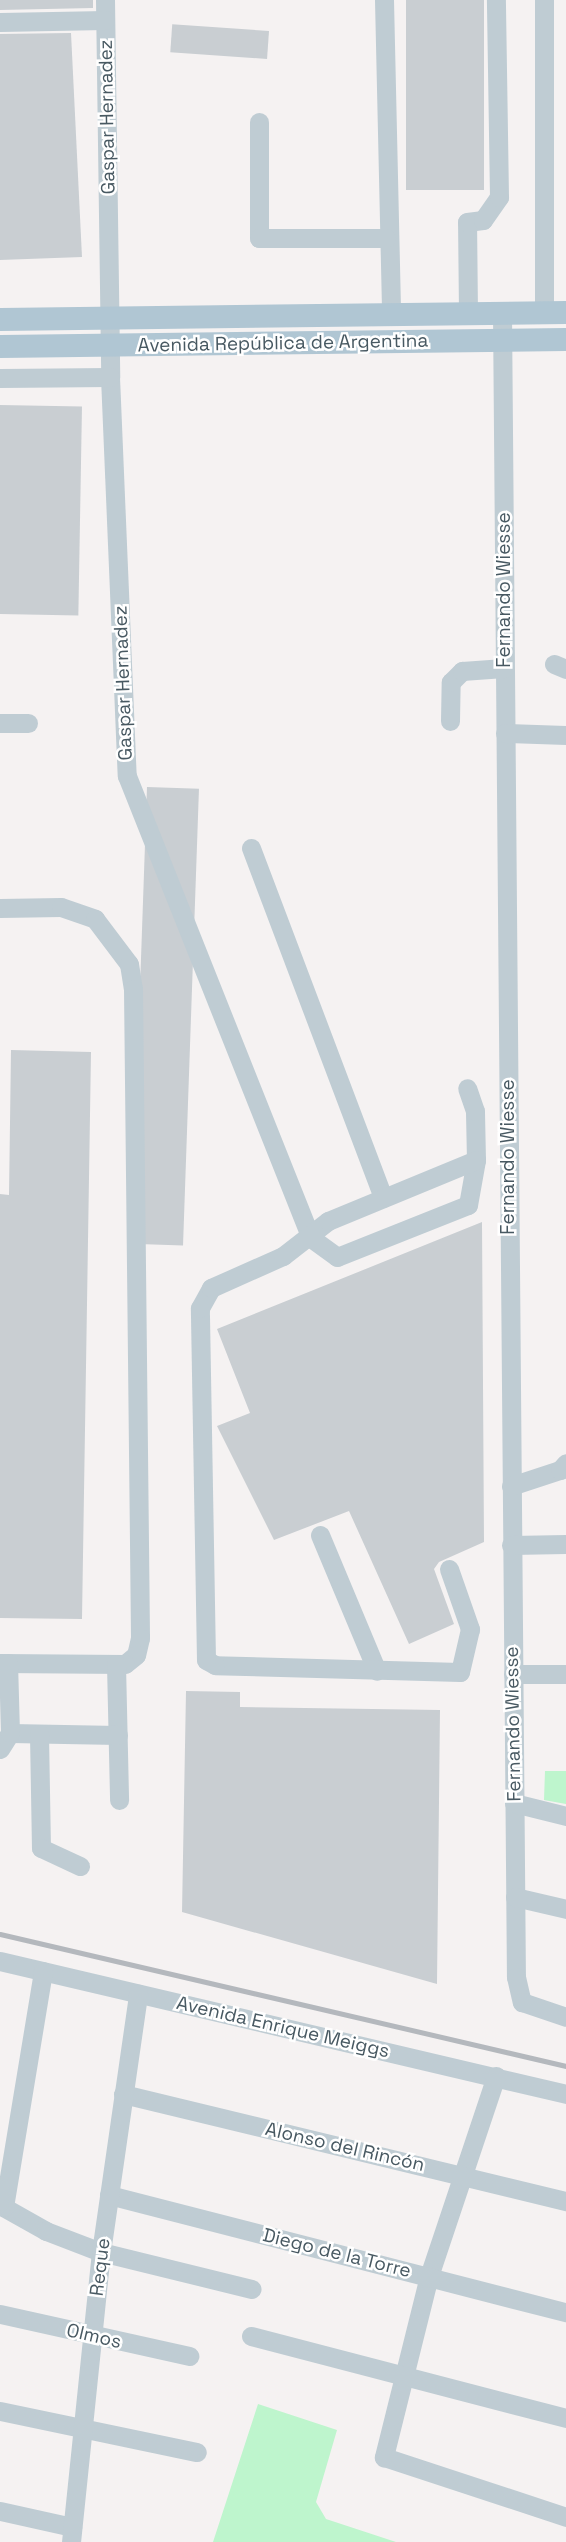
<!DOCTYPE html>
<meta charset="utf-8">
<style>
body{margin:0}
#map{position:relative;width:566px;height:2542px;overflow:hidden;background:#f5f2f2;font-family:"Space Grotesk",sans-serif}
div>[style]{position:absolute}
.green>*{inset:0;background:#bef5cd}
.building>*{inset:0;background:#c9ced2;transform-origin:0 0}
.minor>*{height:19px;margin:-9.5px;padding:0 9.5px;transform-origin:9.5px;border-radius:9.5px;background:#bfccd3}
.major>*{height:23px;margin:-11.5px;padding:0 11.5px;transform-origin:11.5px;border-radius:11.5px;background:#b0c6d3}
.rail>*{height:5px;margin:-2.5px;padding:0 2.5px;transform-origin:2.5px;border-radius:2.5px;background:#b4b8bd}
span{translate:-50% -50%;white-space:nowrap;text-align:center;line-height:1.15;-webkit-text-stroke:5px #fff;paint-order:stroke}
.street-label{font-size:19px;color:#485962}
</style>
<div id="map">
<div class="green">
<i style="clip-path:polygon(545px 1771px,566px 1771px,566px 1804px,544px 1800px)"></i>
<i style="clip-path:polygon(258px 2404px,337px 2430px,316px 2502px,326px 2519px,396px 2542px,213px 2542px)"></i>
</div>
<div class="building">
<i style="clip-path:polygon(0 0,93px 0,93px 8px,0 10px)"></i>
<i style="left:406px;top:0;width:78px;height:190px"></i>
<i style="left:269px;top:31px;width:28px;height:97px;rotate:94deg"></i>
<i style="clip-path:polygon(71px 33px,82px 257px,0 260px,0 34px)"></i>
<i style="left:0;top:405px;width:82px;height:209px;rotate:1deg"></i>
<i style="left:147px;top:787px;width:52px;height:457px;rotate:2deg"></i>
<i style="clip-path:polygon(11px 1050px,91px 1052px,82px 1619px,0 1618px,0 1194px,9px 1195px)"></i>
<i style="clip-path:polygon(482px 1222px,484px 1542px,439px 1562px,434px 1569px,454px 1624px,409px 1644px,349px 1511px,274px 1540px,217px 1426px,250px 1413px,217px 1329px)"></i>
<i style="clip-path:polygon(186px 1691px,240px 1692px,240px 1707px,440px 1710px,437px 1984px,182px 1912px)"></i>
</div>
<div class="minor">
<i style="left:105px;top:0;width:377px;rotate:89.2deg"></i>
<i style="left:110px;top:377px;width:399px;rotate:87.6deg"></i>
<i style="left:127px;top:776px;width:497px;rotate:68.3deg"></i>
<i style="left:311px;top:1238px;width:32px;rotate:36deg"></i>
<i style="left:337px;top:1257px;width:141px;rotate:-21.7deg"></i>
<i style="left:468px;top:1205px;width:46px;rotate:-79.9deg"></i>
<i style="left:476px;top:1160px;width:49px;rotate:-91.2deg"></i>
<i style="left:475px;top:1111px;width:24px;rotate:-109deg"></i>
<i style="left:384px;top:0;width:314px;rotate:88.7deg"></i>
<i style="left:544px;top:0;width:312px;rotate:90deg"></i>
<i style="left:0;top:22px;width:105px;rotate:-1.1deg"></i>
<i style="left:259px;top:122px;width:116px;rotate:90deg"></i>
<i style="left:259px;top:238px;width:127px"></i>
<i style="left:502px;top:312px;width:1665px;rotate:89.52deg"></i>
<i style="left:516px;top:1977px;width:26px;rotate:77deg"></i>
<i style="left:522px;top:2002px;width:46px;rotate:18.8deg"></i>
<i style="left:468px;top:313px;width:91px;rotate:-90.6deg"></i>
<i style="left:467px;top:222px;width:16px;rotate:-7deg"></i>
<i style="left:483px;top:220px;width:28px;rotate:-55deg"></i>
<i style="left:499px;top:197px;width:197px;rotate:-90.9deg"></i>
<i style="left:0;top:378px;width:110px;rotate:-0.5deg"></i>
<i style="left:554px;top:664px;width:13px;rotate:23deg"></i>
<i style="left:450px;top:721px;width:39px;rotate:-89deg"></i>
<i style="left:451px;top:682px;width:16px;rotate:-45deg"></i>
<i style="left:462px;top:671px;width:42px;rotate:-4.1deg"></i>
<i style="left:0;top:723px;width:28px"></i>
<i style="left:505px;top:733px;width:61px;rotate:1.9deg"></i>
<i style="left:251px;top:848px;width:374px;rotate:69.3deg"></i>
<i style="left:0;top:908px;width:61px;rotate:-0.9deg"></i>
<i style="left:61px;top:907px;width:36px;rotate:19deg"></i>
<i style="left:95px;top:919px;width:56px;rotate:52.9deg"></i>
<i style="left:129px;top:964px;width:25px;rotate:81deg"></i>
<i style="left:133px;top:989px;width:649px;rotate:89.38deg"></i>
<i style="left:140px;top:1638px;width:17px;rotate:103deg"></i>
<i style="left:136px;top:1655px;width:14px;rotate:141deg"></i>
<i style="left:125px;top:1664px;width:125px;rotate:-179.5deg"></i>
<i style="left:511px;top:1486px;width:52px;rotate:-18.1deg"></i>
<i style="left:560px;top:1470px;width:9px;rotate:-49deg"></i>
<i style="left:320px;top:1535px;width:147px;rotate:67.3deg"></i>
<i style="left:511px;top:1545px;width:55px;rotate:-1deg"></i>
<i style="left:449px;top:1569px;width:64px;rotate:70.7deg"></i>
<i style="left:470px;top:1629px;width:44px;rotate:103.1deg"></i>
<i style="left:460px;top:1672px;width:245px;rotate:-178.4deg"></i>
<i style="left:215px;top:1665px;width:10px;rotate:-151deg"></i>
<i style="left:206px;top:1660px;width:352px;rotate:-91deg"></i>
<i style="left:200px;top:1308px;width:23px;rotate:-61deg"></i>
<i style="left:211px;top:1288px;width:79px;rotate:-24deg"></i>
<i style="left:283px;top:1256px;width:57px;rotate:-37.9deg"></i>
<i style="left:328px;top:1221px;width:160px;rotate:-22.4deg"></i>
<i style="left:116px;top:1664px;width:136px;rotate:88.7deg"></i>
<i style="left:513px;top:1674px;width:53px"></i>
<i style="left:10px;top:1733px;width:108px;rotate:1.1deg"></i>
<i style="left:39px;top:1734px;width:114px;rotate:89deg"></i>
<i style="left:41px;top:1848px;width:43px;rotate:24.8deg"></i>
<i style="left:0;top:1749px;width:19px;rotate:-58deg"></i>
<i style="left:10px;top:1733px;width:70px;rotate:-91.6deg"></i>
<i style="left:514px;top:1803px;width:54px;rotate:14deg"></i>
<i style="left:515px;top:1897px;width:52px;rotate:13.2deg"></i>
<i style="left:0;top:1961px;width:581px;rotate:13.22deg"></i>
<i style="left:496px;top:2076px;width:211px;rotate:108.5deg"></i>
<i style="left:429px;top:2276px;width:187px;rotate:104deg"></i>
<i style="left:384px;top:2457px;width:192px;rotate:18.2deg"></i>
<i style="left:123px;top:2094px;width:456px;rotate:13.6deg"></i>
<i style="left:109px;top:2195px;width:472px;rotate:14.4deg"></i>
<i style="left:0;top:2205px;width:53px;rotate:29.5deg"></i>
<i style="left:46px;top:2231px;width:59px;rotate:20.9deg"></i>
<i style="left:101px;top:2252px;width:155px;rotate:13.8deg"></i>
<i style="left:4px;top:2207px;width:239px;rotate:-80.6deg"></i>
<i style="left:0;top:2314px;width:194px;rotate:12.5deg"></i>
<i style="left:251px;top:2336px;width:325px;rotate:14.6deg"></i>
<i style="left:0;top:2411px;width:201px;rotate:11.8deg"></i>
<i style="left:0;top:2511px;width:74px;rotate:12.5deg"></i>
<i style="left:71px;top:2542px;width:292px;rotate:-84.1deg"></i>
<i style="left:101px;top:2252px;width:261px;rotate:-81.8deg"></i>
</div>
<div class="major">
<i style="left:0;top:319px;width:566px;rotate:-0.71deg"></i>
<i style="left:0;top:346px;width:566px;rotate:-0.71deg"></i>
</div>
<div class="rail">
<i style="left:0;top:1934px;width:581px;rotate:13.13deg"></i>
</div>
<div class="street-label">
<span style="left:107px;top:117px;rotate:-91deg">Gaspar Hernadez</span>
<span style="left:283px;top:343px;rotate:-1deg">Avenida República de Argentina</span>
<span style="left:504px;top:590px;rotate:-90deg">Fernando Wiesse</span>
<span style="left:123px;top:683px;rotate:-92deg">Gaspar Hernadez</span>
<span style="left:508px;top:1157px;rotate:-90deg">Fernando Wiesse</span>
<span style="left:513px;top:1724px;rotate:-91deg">Fernando Wiesse</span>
<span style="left:283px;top:2027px;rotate:13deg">Avenida Enrique Meiggs</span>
<span style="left:345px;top:2147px;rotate:13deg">Alonso del Rincón</span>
<span style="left:337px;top:2253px;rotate:14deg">Diego de la Torre</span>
<span style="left:100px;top:2267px;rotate:-83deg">Reque</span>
<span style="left:94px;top:2336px;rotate:13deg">Olmos</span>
</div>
</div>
